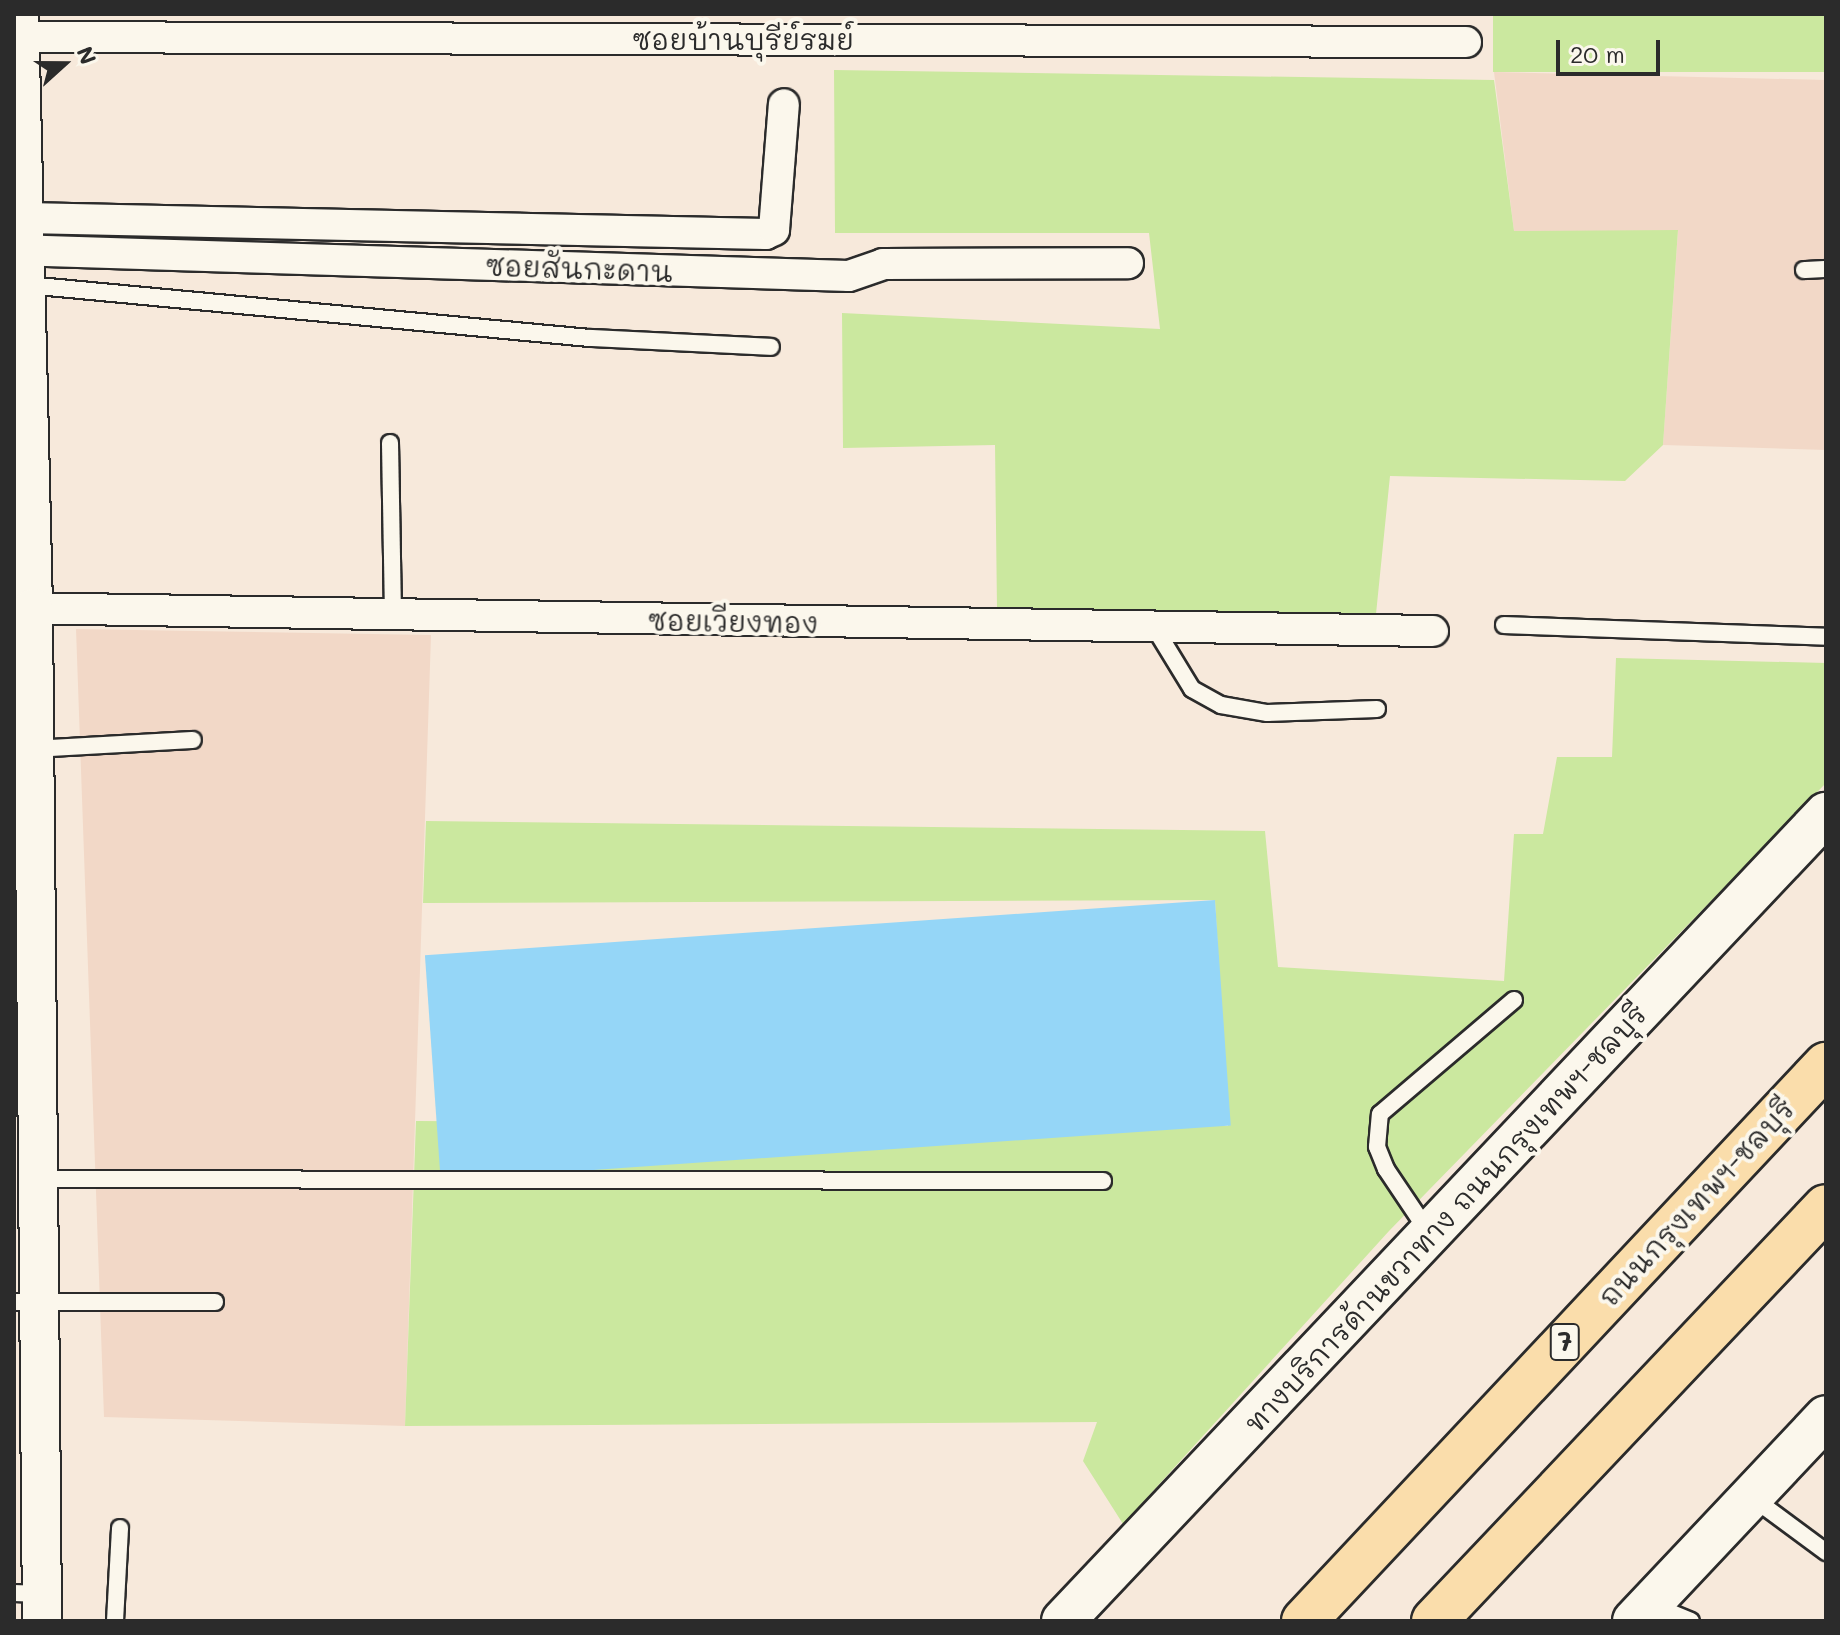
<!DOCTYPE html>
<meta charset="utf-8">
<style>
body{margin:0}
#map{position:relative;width:1840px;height:1635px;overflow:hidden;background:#f7e9db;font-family:Mali,"Playpen Sans Thai",sans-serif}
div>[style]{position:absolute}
.built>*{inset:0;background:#f2d8c7}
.green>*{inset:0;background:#cbe89f;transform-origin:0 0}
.water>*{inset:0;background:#95d6f7;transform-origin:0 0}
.roads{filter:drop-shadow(2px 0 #2b2b2b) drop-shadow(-2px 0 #2b2b2b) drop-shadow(0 2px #2b2b2b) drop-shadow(0 -2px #2b2b2b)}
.service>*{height:16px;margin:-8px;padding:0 8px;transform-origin:8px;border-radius:8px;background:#fbf7ec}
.minor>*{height:30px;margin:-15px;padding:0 15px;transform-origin:15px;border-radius:15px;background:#fbf7ec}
.tertiary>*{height:38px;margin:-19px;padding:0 19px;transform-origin:19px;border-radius:19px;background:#fbf7ec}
.secondary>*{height:42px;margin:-21px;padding:0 21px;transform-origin:21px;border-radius:21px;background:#fbf7ec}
.motorway>*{height:44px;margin:-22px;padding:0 22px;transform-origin:22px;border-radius:22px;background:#faddab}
span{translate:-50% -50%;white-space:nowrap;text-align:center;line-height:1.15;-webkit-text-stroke:8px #fbf7ec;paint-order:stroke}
.shield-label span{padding:2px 6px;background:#fbf7ec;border:2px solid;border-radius:6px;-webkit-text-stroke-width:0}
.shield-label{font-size:26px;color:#2b2b2b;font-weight:700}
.street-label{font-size:28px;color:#2b2b2b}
.frame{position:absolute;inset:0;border:16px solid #2b2b2b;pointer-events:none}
.north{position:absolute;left:24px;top:24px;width:80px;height:80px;-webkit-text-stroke:6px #fbf7ec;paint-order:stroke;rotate:69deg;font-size:22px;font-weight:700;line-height:32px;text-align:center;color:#2b2b2b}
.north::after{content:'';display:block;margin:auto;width:28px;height:36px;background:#2b2b2b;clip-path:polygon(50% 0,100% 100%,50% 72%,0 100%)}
.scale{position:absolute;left:1556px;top:40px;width:104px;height:36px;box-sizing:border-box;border:4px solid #2b2b2b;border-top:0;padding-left:10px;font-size:24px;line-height:28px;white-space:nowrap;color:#2b2b2b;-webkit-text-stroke:6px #fbf7ec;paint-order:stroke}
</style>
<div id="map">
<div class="built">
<i style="clip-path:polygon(1494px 72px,1826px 80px,1826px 450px,1663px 445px,1678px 231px,1514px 231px)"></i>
<i style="clip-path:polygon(76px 629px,431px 635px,405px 1426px,104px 1417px)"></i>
</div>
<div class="green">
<i style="left:1493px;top:14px;width:333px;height:58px"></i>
<i style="clip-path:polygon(834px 70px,1494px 80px,1514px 231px,1678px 230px,1663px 445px,1625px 481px,1390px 476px,1376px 614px,1109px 617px,997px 609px,995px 445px,843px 448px,842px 313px,1160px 329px,1149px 233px,835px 233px)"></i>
<i style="clip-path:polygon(1616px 658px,1826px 663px,1826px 783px,1389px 1231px,1123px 1524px,1083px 1461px,1097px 1422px,405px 1426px,416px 1121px,1228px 1126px,1215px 900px,423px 903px,426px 821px,1265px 831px,1278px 967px,1504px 981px,1514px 834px,1543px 834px,1557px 757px,1612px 757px)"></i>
</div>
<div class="water">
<i style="left:1215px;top:900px;width:226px;height:792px;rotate:86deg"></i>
</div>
<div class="roads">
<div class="service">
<i style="left:1804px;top:270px;width:22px;rotate:-3deg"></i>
<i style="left:27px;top:285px;width:565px;rotate:5.38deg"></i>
<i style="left:590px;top:338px;width:181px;rotate:2.8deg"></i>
<i style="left:390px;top:443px;width:171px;rotate:89deg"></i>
<i style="left:1504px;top:625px;width:322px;rotate:2.1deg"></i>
<i style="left:1156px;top:630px;width:69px;rotate:58.6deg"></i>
<i style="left:1192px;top:689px;width:33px;rotate:29deg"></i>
<i style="left:1221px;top:705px;width:47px;rotate:9.9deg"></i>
<i style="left:1267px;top:713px;width:110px;rotate:-2.1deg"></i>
<i style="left:32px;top:749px;width:161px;rotate:-3.2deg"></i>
<i style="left:37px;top:1179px;width:1066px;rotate:0.11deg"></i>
<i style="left:1429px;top:1233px;width:77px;rotate:-123.9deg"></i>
<i style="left:1386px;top:1169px;width:24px;rotate:-112deg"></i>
<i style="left:1377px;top:1147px;width:33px;rotate:-85deg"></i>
<i style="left:1380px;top:1114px;width:176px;rotate:-40.4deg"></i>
<i style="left:14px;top:1302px;width:201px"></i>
<i style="left:1753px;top:1498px;width:91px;rotate:36.5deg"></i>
<i style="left:14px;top:1593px;width:28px;rotate:2deg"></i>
<i style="left:1652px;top:1605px;width:42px;rotate:22.3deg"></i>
<i style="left:115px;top:1621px;width:93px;rotate:-86.9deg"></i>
</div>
<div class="minor">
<i style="left:19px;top:37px;width:1447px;rotate:0.2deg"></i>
<i style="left:26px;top:218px;width:740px;rotate:1.24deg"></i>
<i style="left:766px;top:234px;width:9px;rotate:-27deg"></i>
<i style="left:774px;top:230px;width:126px;rotate:-85.5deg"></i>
<i style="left:14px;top:250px;width:835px;rotate:1.78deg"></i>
<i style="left:849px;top:276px;width:36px;rotate:-19deg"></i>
<i style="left:883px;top:264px;width:245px;rotate:-0.2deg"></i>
<i style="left:14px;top:608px;width:1419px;rotate:0.93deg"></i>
</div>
<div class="tertiary">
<i style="left:19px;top:14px;width:594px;rotate:88.65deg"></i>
<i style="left:33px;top:608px;width:1013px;rotate:89.49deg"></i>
</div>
<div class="secondary">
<i style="left:1063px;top:1621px;width:1111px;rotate:-46.61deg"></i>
<i style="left:1634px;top:1621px;width:280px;rotate:-46.7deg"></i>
</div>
<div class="motorway">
<i style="left:1304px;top:1621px;width:763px;rotate:-46.81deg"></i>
<i style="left:1434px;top:1621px;width:570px;rotate:-46.56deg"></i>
</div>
</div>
<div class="shield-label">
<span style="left:1565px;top:1342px">7</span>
</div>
<div class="street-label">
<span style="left:743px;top:39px">ซอยบ้านบุรีย์รมย์</span>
<span style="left:579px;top:268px;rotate:2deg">ซอยสันกะดาน</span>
<span style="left:733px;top:621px;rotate:1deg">ซอยเวียงทอง</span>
<span style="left:1696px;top:1202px;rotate:-47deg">ถนนกรุงเทพฯ-ชลบุรี</span>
<span style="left:1445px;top:1218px;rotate:-47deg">ทางบริการด้านขวาทาง ถนนกรุงเทพฯ-ชลบุรี</span>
</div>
<div class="frame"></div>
<div class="north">N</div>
<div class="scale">20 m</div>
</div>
